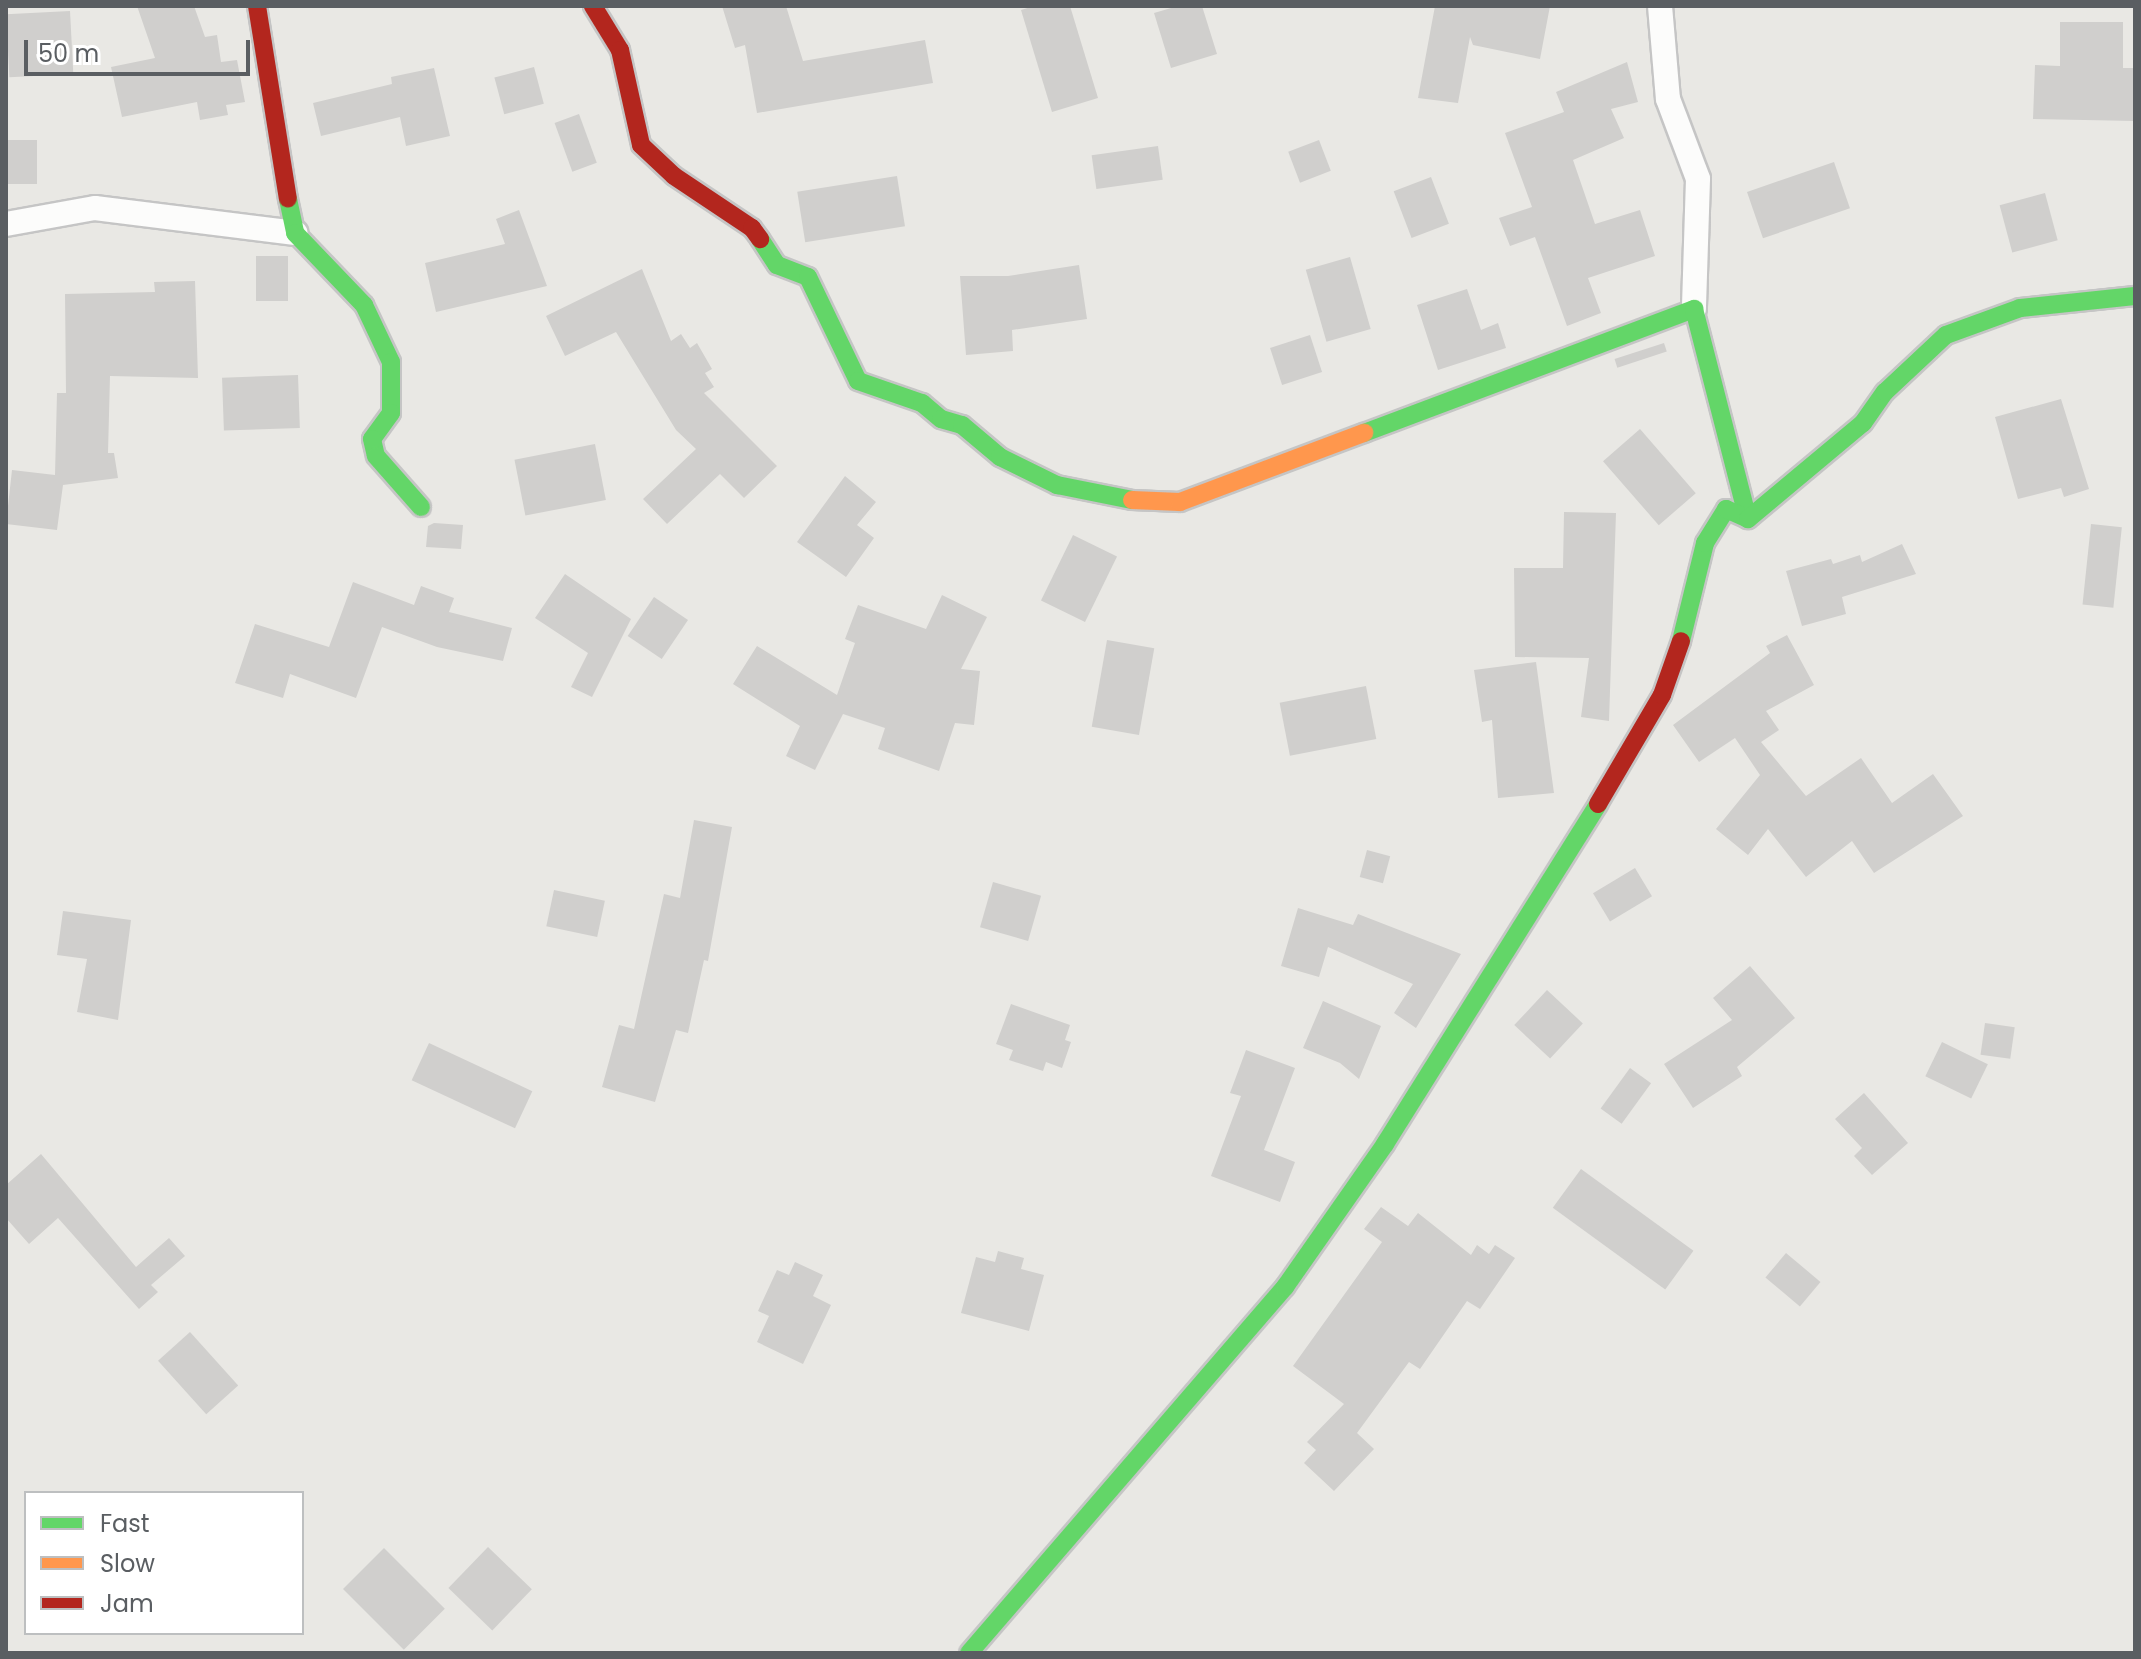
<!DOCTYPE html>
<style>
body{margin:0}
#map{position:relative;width:2141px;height:1659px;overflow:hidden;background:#e9e8e4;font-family:Poppins,sans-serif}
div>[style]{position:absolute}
.building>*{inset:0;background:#d0cfcd;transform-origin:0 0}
.roads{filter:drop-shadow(2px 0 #c5c5c5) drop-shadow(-2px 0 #c5c5c5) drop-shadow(0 2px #c5c5c5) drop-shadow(0 -2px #c5c5c5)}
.street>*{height:24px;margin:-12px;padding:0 12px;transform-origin:12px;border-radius:12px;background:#fcfcfb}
.fast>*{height:18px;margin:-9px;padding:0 9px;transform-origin:9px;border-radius:9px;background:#63d668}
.slow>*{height:18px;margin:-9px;padding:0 9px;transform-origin:9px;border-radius:9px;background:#ff974d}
.jam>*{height:18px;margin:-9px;padding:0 9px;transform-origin:9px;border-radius:9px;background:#b3261e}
span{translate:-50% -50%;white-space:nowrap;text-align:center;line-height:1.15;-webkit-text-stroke:7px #fff;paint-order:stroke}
.frame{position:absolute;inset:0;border:8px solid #5a5e62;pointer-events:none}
.legend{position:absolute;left:24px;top:1491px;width:280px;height:144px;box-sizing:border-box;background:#fff;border:2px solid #bdbfc0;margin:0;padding:10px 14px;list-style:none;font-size:24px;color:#5a5e62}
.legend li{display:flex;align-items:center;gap:16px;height:40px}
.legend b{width:40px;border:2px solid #bdbfc0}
.scale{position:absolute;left:24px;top:40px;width:226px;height:36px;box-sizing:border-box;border:4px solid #5a5e62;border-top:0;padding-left:10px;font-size:24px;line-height:28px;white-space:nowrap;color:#5a5e62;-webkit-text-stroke:6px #fff;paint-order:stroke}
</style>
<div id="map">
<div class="building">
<i style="clip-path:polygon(137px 6px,194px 6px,205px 37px,217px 35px,221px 62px,237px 60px,245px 102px,226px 105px,228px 115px,200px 120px,197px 102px,122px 117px,111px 67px,155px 58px)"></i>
<i style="clip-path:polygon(722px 6px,786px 6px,803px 61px,925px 40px,933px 83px,757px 113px,745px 45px,735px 48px)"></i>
<i style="clip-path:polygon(1034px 6px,1070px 6px,1098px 98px,1052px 112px,1021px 10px)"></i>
<i style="clip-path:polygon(1178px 6px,1202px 6px,1217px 54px,1171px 68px,1154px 13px)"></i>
<i style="clip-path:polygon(1435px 6px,1550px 6px,1540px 59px,1473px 45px,1470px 37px,1458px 103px,1418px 98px)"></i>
<i style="left:70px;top:11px;width:63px;height:64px;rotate:87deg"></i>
<i style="clip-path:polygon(2060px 22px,2123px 22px,2123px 68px,2135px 68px,2135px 121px,2033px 119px,2035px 65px,2060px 66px)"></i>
<i style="clip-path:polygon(1627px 62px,1638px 102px,1611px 109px,1624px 138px,1573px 160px,1595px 224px,1640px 210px,1655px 256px,1588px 278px,1601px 313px,1567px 326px,1535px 237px,1510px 246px,1499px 218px,1532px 207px,1505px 133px,1564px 112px,1556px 92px)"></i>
<i style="left:534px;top:67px;width:38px;height:41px;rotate:75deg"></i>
<i style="clip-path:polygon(434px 68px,450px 136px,406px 146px,400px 117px,321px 136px,313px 103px,392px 84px,391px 77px)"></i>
<i style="left:579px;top:114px;width:52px;height:26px;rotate:70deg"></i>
<i style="left:37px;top:140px;width:44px;height:31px;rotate:90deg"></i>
<i style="left:1319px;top:140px;width:33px;height:33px;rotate:69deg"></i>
<i style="left:1158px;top:146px;width:34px;height:67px;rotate:82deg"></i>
<i style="left:1834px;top:162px;width:49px;height:92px;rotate:71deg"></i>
<i style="left:897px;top:176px;width:51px;height:101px;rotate:81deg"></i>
<i style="left:1431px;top:177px;width:50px;height:40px;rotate:69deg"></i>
<i style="left:2045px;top:193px;width:49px;height:47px;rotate:75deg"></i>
<i style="clip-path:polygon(519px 210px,547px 286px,436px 312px,425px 263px,505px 244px,496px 219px)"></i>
<i style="left:256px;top:256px;width:32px;height:45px"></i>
<i style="left:1350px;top:257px;width:75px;height:46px;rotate:74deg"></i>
<i style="clip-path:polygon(1079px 265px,1087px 319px,1012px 330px,1013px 351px,966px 355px,960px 276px,1008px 276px)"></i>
<i style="clip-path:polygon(642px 269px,671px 341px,681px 334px,690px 348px,697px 343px,712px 369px,705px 373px,714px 387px,704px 393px,777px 466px,744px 498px,720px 474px,667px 524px,643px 499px,696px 449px,676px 430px,616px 332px,565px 356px,546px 316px)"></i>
<i style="clip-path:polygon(195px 281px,198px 378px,110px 376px,108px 453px,114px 453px,118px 478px,63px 485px,57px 530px,6px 524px,12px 470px,55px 475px,57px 393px,66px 393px,65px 294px,155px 292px,154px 282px)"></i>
<i style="clip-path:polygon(1467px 289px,1481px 330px,1498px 323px,1506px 348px,1438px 370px,1417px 305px)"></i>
<i style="left:1310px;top:335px;width:39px;height:42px;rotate:72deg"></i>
<i style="left:1664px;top:343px;width:9px;height:52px;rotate:72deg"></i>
<i style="left:298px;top:375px;width:53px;height:76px;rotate:88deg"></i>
<i style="clip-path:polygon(2061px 399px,2089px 489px,2064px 497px,2061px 488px,2018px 499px,1995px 417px)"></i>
<i style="left:1640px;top:429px;width:85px;height:49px;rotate:49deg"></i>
<i style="left:595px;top:444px;width:57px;height:82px;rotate:79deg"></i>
<i style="clip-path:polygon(845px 476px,876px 502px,857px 525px,874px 538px,846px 577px,797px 542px)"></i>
<i style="clip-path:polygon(1564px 512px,1616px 513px,1609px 721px,1581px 717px,1589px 658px,1515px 657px,1514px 568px,1563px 568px)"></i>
<i style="clip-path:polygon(434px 523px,463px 525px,461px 549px,426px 547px,428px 526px)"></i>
<i style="left:2091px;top:524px;width:31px;height:81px;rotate:6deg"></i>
<i style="left:1073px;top:535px;width:49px;height:73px;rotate:26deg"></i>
<i style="clip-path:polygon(1902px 544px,1916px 574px,1842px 597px,1846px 614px,1802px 626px,1786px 571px,1831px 559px,1833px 564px,1860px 555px,1862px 562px)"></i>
<i style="clip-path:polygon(565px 574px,631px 619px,592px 697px,571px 687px,588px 653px,535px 618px)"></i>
<i style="clip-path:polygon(353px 582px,414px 605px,421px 586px,454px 598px,449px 612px,512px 628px,503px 661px,437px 647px,382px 627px,356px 698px,290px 674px,283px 698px,235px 683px,255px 624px,329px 647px)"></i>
<i style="clip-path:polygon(942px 595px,987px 617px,961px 669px,980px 671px,974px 725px,955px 723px,939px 771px,878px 749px,885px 728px,843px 714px,815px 770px,786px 756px,800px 726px,733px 684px,757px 646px,837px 695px,855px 643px,845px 639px,858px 605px,926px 629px)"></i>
<i style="left:654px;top:597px;width:41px;height:47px;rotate:34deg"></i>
<i style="clip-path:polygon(1787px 635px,1814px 685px,1766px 711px,1779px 730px,1761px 742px,1806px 796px,1861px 758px,1892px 803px,1933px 774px,1963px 816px,1874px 873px,1852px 841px,1806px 877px,1768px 829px,1748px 855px,1716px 829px,1760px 775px,1735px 738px,1699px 762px,1673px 725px,1770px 653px,1766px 646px)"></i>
<i style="left:1107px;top:640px;width:48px;height:88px;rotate:10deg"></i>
<i style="clip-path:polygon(1536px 662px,1554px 793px,1498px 798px,1492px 720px,1482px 722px,1474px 670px)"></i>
<i style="left:1366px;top:686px;width:54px;height:88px;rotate:79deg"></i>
<i style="clip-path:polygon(694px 820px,732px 827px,708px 961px,704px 960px,688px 1033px,676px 1030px,655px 1102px,602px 1087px,619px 1025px,634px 1029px,664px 894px,680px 898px)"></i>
<i style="left:1367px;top:850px;width:24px;height:28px;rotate:15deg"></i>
<i style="left:1635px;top:868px;width:33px;height:49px;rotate:59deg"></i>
<i style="left:993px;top:882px;width:50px;height:47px;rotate:16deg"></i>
<i style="left:554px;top:890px;width:52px;height:37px;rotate:12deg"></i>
<i style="clip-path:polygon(1298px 908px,1353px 925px,1358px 914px,1461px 954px,1416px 1028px,1394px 1013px,1413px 984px,1328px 947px,1319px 977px,1281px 966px)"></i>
<i style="clip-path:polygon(63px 911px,131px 920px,118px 1020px,77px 1012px,87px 959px,57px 955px)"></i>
<i style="clip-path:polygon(1750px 966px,1795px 1018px,1737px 1067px,1742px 1076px,1693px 1108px,1664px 1064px,1732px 1020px,1713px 998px)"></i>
<i style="left:1547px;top:990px;width:49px;height:48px;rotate:43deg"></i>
<i style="clip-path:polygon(1323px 1001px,1381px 1026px,1359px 1079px,1340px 1063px,1303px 1048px)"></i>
<i style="clip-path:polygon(1011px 1004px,1070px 1025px,1065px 1040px,1071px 1042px,1062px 1068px,1046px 1062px,1043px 1071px,1009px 1060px,1013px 1050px,996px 1044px)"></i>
<i style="left:1985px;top:1023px;width:30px;height:32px;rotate:8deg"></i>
<i style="left:1942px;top:1042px;width:51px;height:38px;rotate:26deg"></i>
<i style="left:429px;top:1043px;width:114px;height:41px;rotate:25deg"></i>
<i style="clip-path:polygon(1246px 1050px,1295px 1068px,1264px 1150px,1295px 1162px,1280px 1202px,1211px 1176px,1241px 1096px,1230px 1093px)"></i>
<i style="left:1630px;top:1068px;width:26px;height:50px;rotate:36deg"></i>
<i style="clip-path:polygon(1864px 1093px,1908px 1143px,1872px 1175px,1854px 1156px,1862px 1148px,1835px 1119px)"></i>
<i style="clip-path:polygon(41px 1154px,136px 1267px,169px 1238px,185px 1256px,151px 1285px,158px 1292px,139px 1309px,58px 1218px,29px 1244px,6px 1218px,6px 1185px)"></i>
<i style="left:1581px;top:1169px;width:139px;height:48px;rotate:36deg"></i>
<i style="clip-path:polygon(1381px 1207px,1408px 1226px,1418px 1213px,1471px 1255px,1477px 1245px,1489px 1254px,1495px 1245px,1515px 1258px,1480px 1309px,1467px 1301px,1420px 1369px,1409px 1362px,1357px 1433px,1374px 1449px,1334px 1491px,1304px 1463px,1316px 1450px,1307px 1442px,1344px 1404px,1293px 1366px,1382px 1242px,1364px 1229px)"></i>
<i style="clip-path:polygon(998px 1251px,1024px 1258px,1021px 1269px,1044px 1275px,1029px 1331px,961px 1313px,976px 1257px,995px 1262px)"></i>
<i style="left:1786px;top:1253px;width:45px;height:32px;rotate:40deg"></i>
<i style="clip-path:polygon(795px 1262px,823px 1275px,813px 1296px,831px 1305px,803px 1364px,757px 1342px,769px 1316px,758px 1311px,777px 1270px,789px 1275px)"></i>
<i style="left:190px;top:1332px;width:72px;height:43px;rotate:48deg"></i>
<i style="left:488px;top:1547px;width:61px;height:57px;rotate:44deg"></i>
<i style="left:384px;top:1548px;width:86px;height:58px;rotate:45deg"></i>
</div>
<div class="roads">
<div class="street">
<i style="left:1660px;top:6px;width:93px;rotate:85.1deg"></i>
<i style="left:1668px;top:99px;width:85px;rotate:69.4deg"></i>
<i style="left:1698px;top:179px;width:130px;rotate:91.8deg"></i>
<i style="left:6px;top:224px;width:90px;rotate:-10.2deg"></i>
<i style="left:95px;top:208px;width:202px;rotate:7.1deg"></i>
</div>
<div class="fast">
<i style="left:288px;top:199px;width:35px;rotate:78deg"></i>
<i style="left:295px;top:233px;width:100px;rotate:46.2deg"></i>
<i style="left:364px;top:305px;width:63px;rotate:64.7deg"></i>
<i style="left:391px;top:362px;width:51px;rotate:90deg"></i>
<i style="left:391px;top:413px;width:32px;rotate:126deg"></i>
<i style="left:372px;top:439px;width:17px;rotate:77deg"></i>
<i style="left:376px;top:456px;width:68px;rotate:48.6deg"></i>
<i style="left:760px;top:239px;width:31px;rotate:57deg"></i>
<i style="left:777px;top:265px;width:33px;rotate:21deg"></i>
<i style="left:808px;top:277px;width:115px;rotate:64.3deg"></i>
<i style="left:858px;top:381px;width:68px;rotate:19deg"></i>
<i style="left:922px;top:403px;width:25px;rotate:40deg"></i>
<i style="left:941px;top:419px;width:22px;rotate:16deg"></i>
<i style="left:962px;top:425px;width:50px;rotate:40.1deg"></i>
<i style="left:1000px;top:457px;width:64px;rotate:26.2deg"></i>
<i style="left:1057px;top:485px;width:76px;rotate:11.3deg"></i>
<i style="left:1364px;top:433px;width:353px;rotate:-20.6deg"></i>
<i style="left:1694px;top:309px;width:217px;rotate:75.6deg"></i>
<i style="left:1681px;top:641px;width:101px;rotate:-76.2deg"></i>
<i style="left:1705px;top:543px;width:40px;rotate:-58deg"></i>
<i style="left:1726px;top:509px;width:24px;rotate:24deg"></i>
<i style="left:1748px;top:519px;width:150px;rotate:-39.9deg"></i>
<i style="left:1863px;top:423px;width:38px;rotate:-55deg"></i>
<i style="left:1885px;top:392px;width:83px;rotate:-43.1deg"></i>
<i style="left:1946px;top:335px;width:79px;rotate:-20deg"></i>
<i style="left:2020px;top:308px;width:116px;rotate:-6deg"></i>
<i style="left:969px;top:1653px;width:484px;rotate:-49.2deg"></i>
<i style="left:1285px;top:1287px;width:174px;rotate:-55deg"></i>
<i style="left:1385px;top:1144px;width:401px;rotate:-57.9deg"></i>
</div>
<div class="slow">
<i style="left:1132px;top:500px;width:48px;rotate:2.4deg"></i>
<i style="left:1180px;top:502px;width:197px;rotate:-20.6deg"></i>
</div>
<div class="jam">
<i style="left:257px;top:6px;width:195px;rotate:80.9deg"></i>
<i style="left:593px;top:6px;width:52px;rotate:58.5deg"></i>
<i style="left:620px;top:50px;width:97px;rotate:77.5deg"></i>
<i style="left:641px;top:145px;width:45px;rotate:43.2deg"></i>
<i style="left:674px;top:176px;width:94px;rotate:33.7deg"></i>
<i style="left:752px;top:228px;width:14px;rotate:54deg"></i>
<i style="left:1598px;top:804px;width:126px;rotate:-59.6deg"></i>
<i style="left:1662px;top:695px;width:57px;rotate:-70.6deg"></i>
</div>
</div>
<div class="frame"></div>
<ul class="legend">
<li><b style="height:10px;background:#63d668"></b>Fast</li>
<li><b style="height:10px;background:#ff974d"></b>Slow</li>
<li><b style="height:10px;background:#b3261e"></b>Jam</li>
</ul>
<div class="scale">50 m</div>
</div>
